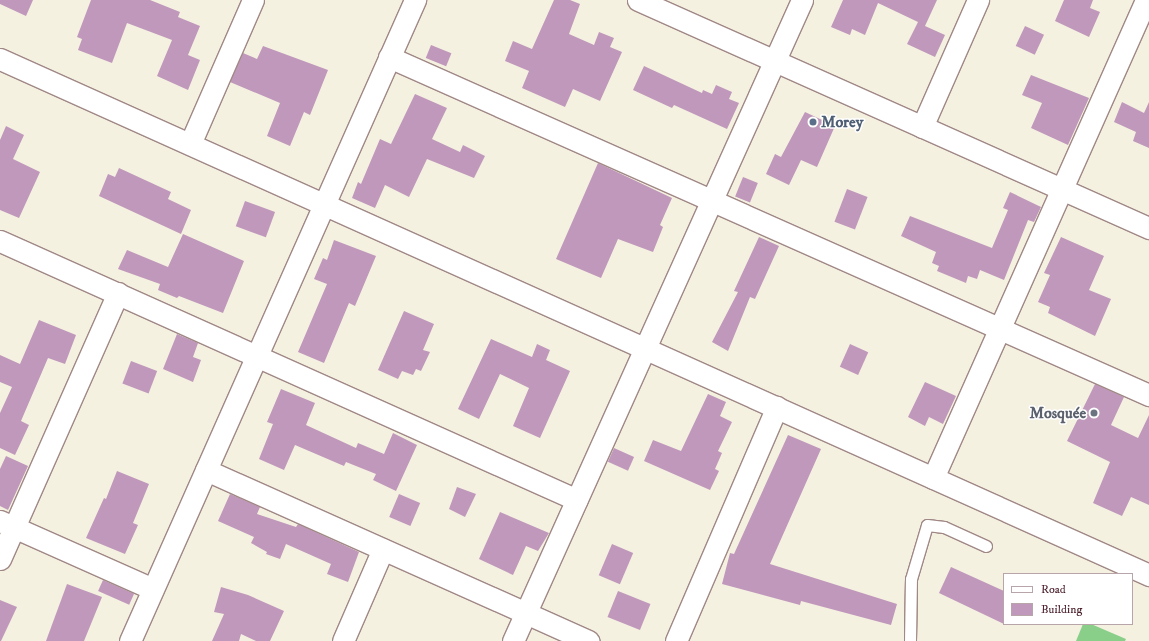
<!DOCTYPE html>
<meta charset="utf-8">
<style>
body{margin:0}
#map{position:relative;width:1149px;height:641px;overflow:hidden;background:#f5f1e1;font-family:"IM FELL DW Pica",serif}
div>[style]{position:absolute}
.green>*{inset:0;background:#89cf89}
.building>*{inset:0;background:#c098bb;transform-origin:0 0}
.roads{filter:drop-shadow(1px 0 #a08886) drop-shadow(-1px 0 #a08886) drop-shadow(0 1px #a08886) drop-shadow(0 -1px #a08886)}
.service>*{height:11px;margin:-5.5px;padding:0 5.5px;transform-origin:5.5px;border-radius:5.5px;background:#fff}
.minor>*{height:21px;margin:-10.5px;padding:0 10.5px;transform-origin:10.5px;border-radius:10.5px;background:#fff}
.dots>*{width:11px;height:11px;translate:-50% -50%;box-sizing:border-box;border:2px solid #fff;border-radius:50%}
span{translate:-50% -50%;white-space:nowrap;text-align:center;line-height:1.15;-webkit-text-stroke:3px #fff;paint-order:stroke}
.service-label{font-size:16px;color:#4e5e75;font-weight:700}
.left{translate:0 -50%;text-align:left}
.worship-label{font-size:16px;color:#5b616d;font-weight:700}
.right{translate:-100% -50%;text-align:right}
.legend{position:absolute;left:1003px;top:573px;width:130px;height:52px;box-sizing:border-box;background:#fff;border:1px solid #b7a5aa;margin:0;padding:5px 7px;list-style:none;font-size:12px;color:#4a1f2b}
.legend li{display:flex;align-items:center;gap:8px;height:20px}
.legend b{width:20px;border:1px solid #b7a5aa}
</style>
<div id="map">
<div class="green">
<i style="clip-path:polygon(1083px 624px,1091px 624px,1126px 639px,1125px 641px,1076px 641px)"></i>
</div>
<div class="building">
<i style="clip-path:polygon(0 0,33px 0,26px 16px,0 4px)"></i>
<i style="clip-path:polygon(91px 0,150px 0,180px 12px,178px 17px,200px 26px,188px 55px,200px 60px,188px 90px,157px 76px,172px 40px,127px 23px,112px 63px,78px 50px,82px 39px,77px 37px)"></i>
<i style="clip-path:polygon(554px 0,570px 0,580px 4px,569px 34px,594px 45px,599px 32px,614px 38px,610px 47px,622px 52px,600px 101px,573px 89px,565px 107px,522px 88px,529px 71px,505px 61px,513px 41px,532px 49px)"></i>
<i style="clip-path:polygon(843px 0,937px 0,925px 26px,945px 35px,935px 57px,907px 44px,918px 22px,878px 3px,865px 35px,852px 29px,850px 35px,831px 27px)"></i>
<i style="clip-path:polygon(1064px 0,1093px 0,1090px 8px,1100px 12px,1089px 37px,1055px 21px)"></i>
<i style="left:1025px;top:26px;width:21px;height:22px;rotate:25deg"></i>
<i style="left:431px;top:45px;width:22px;height:14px;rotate:22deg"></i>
<i style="clip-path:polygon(263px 46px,328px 70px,310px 115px,304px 112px,290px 146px,267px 136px,280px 103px,230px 82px,243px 53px,257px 59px)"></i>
<i style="clip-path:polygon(644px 66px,702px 93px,703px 90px,712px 94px,716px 85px,732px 92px,729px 99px,739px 103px,727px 129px,674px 105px,672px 108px,633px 90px)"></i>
<i style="clip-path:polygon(1031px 75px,1089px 98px,1068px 145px,1031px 128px,1042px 103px,1022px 95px)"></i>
<i style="clip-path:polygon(415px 94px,447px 108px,432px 139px,460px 152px,463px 145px,485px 156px,474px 178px,427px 159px,409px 197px,385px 185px,375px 208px,352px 198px,358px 182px,361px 184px,380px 139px,391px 144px)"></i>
<i style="clip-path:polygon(1122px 102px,1144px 113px,1149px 102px,1149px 148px,1133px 141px,1136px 132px,1114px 122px)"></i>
<i style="clip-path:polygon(805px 112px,835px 126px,817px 167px,801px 160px,789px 185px,766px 174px,775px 154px,781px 157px)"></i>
<i style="clip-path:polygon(6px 126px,24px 135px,13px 159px,40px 172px,19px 218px,0 210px,0 140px)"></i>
<i style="clip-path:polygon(598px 163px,672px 198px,660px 225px,663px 227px,653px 252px,618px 239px,601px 278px,556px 259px)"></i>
<i style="clip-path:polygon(119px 168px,171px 192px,168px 199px,191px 210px,181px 234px,99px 196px,108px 174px,115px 177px)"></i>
<i style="left:743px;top:177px;width:16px;height:21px;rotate:22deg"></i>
<i style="left:847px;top:189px;width:22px;height:35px;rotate:21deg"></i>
<i style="clip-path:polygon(1010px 192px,1041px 207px,1034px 222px,1028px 220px,1004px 280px,980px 270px,977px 279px,968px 276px,966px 283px,937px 271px,939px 266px,932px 263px,936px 252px,901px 236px,910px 216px,992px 248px,1008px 210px,1003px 208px)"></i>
<i style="left:245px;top:201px;width:32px;height:27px;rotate:20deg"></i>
<i style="clip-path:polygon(183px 234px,244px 261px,223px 313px,179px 296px,177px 298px,158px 290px,160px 284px,118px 269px,127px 250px,168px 267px)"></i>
<i style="clip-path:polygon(759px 237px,779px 246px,755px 299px,750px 297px,728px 351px,712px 342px,738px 292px,734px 291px)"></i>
<i style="clip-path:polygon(1061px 237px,1104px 256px,1089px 290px,1111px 299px,1095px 336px,1048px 313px,1050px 307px,1038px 302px,1050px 275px,1044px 273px)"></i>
<i style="clip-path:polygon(334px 240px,376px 256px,355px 306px,349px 303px,324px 363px,298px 352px,327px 284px,314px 279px,323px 258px,327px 260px)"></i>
<i style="clip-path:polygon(404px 311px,434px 324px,423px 350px,430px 352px,421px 371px,416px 369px,413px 375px,402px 371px,398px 379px,378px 370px)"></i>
<i style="clip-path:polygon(39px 320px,76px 335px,65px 364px,48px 358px,21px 421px,29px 425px,15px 455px,0 448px,0 413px,12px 387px,0 382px,0 355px,20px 364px)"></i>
<i style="clip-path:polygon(177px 334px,198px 343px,193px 357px,201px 360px,193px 382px,163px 369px)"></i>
<i style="clip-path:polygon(491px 339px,532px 357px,537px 344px,550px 350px,546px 360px,570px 371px,540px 438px,513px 426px,529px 388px,500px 374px,479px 419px,458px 409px)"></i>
<i style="left:850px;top:344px;width:20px;height:25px;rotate:24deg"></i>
<i style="left:131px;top:361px;width:28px;height:24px;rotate:21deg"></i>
<i style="clip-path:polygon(925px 382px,956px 396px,943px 424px,929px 417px,925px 426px,908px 417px)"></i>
<i style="clip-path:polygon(1095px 384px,1124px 397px,1111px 425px,1138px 438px,1149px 415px,1149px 505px,1131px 497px,1122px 516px,1093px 503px,1110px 462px,1067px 441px)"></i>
<i style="clip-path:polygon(281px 389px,315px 403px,306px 425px,356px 448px,358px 443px,384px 454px,393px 433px,417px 445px,396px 491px,373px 480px,376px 474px,346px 462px,344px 466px,295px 445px,284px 470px,259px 459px,273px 424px,267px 422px)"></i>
<i style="clip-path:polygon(708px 394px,726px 402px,720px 416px,732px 422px,718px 451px,722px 453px,715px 469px,719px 471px,710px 490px,644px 461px,653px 440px,681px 451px)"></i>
<i style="clip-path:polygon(788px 435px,821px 449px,770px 564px,897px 604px,891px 625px,801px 601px,800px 605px,722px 584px,730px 553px,734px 554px)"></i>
<i style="left:614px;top:448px;width:22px;height:15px;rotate:24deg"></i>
<i style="clip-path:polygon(6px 456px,28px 466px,8px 510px,0 506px,0 469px)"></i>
<i style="clip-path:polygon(117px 471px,149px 484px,133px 523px,138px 525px,125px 554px,86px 538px,104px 498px,106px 499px)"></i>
<i style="clip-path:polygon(457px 487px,476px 494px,465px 517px,449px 509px)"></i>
<i style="clip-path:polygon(230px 494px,260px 507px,257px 514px,296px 527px,298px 524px,359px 552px,348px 582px,327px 574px,331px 564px,286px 544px,280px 559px,266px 554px,267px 552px,251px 543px,254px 537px,218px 521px)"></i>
<i style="left:399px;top:494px;width:23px;height:25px;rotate:23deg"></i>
<i style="clip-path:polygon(500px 512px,549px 533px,538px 551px,526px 546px,513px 575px,479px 559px)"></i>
<i style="left:612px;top:544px;width:23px;height:34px;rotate:23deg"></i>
<i style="clip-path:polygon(951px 567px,1004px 591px,1004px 624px,939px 593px)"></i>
<i style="left:103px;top:580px;width:34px;height:12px;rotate:24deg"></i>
<i style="clip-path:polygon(67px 584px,102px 597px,84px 641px,46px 641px)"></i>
<i style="clip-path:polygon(221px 587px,248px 595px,284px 611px,270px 641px,256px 641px,241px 634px,239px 641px,212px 641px,224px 614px,214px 612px)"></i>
<i style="left:618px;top:591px;width:35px;height:28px;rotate:22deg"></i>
<i style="clip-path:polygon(0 600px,17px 607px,1px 641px,0 641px)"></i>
</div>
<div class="roads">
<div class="service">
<i style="left:910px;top:641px;width:62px;rotate:-89.1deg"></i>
<i style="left:911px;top:579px;width:56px;rotate:-73.5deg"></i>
<i style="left:927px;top:525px;width:17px;rotate:7deg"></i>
<i style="left:944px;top:527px;width:46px;rotate:24.3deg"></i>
</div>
<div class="minor">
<i style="left:638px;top:0;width:560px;rotate:24.05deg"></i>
<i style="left:389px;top:57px;width:832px;rotate:23.98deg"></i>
<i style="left:0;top:59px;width:1260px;rotate:24.18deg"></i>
<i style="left:922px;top:127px;width:139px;rotate:-66.2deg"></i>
<i style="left:190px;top:144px;width:157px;rotate:-66.4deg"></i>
<i style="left:0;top:241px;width:632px;rotate:24.17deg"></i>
<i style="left:206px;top:470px;width:419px;rotate:24.1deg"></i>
<i style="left:933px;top:478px;width:523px;rotate:-65.98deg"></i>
<i style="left:0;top:521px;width:167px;rotate:24deg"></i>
<i style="left:0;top:559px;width:291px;rotate:-66.1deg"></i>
<i style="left:130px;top:641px;width:702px;rotate:-66.03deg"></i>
<i style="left:343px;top:641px;width:100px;rotate:-66.5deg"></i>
<i style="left:513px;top:641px;width:703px;rotate:-65.73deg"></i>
<i style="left:676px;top:641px;width:255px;rotate:-66.7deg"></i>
</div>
</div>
<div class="dots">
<i style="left:813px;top:122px;background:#5c6f8a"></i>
<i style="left:1094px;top:413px;background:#6b7280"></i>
</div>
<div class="service-label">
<span class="left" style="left:821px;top:122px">Morey</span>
</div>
<div class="worship-label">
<span class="right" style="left:1086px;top:413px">Mosquée</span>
</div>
<ul class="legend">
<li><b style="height:5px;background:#fff"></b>Road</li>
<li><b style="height:11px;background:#c098bb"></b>Building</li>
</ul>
</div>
